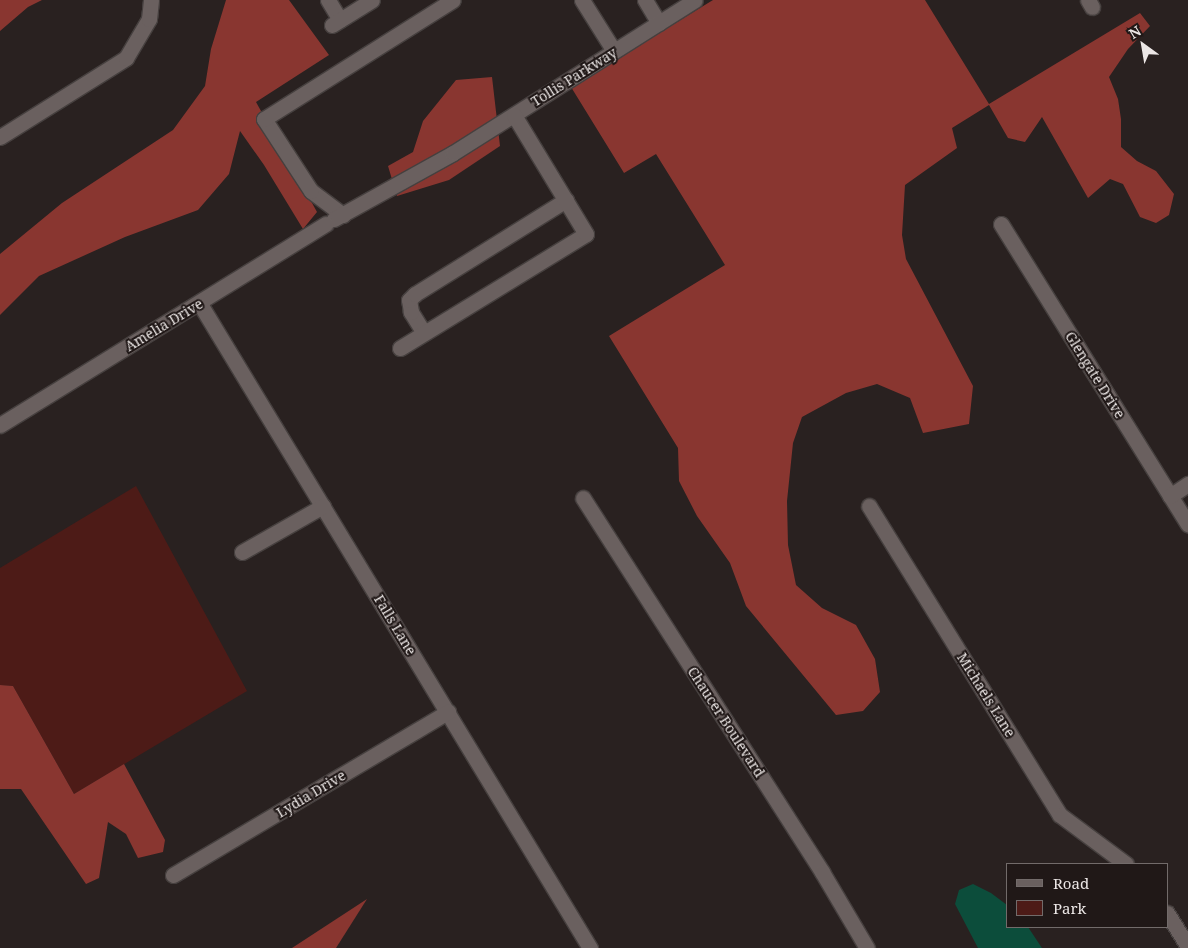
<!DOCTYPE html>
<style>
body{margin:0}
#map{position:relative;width:1188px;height:948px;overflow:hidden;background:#292120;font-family:"Noto Serif",serif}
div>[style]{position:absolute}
.green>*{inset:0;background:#4d1b17}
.forest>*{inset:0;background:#893630}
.water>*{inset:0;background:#0c4d3b}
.roads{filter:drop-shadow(1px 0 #46403f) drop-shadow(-1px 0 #46403f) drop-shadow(0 1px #46403f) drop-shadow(0 -1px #46403f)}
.minor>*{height:15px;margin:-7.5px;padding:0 7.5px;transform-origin:7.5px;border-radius:7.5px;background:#6a605f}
span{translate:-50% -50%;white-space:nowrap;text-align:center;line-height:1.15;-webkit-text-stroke:4px #201817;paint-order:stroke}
.street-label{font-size:14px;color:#ece7e6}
.legend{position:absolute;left:1006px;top:863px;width:162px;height:65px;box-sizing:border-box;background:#201817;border:1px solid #726b6a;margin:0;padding:6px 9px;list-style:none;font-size:15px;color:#ece7e6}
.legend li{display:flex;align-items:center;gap:10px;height:25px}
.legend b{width:25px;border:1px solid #726b6a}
.north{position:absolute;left:1118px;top:20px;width:50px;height:50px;-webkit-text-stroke:4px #201817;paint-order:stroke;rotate:328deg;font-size:14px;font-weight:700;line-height:20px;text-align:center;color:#ece7e6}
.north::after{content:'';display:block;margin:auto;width:18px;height:22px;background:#ece7e6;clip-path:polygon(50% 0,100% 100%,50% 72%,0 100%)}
</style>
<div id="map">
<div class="green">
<i style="clip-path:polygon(136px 486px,247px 691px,74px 794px,13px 686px,0 685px,0 568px)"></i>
</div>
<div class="forest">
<i style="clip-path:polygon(0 0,42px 0,28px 7px,0 31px)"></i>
<i style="clip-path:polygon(226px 0,289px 0,329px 55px,256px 102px,317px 212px,303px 229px,264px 165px,240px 131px,229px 174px,198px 210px,125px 237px,39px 276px,0 315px,0 254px,62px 203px,173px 130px,205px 86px,211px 49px)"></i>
<i style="clip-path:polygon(713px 0,925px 0,989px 104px,1140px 13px,1150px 26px,1128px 49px,1109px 77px,1118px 99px,1121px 119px,1121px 147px,1137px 161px,1156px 171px,1174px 194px,1169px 215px,1156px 223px,1140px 217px,1123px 184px,1110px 179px,1088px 198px,1042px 117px,1025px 142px,1008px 138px,989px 105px,952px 128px,957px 148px,905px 185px,902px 235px,906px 259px,973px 386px,969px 424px,923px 433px,910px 398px,877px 384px,846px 393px,802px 417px,793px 443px,787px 501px,788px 545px,796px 585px,822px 608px,856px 625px,875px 659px,880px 692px,863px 711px,836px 715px,746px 606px,730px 563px,697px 516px,679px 481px,678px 448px,609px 336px,725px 265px,656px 154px,624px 173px,571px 87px)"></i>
<i style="clip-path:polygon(492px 77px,500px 146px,449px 180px,397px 196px,388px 166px,413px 152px,423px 121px,456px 80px)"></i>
<i style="clip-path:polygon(0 685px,13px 686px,74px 794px,124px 764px,165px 840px,163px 852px,138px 858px,126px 834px,108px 822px,99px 878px,86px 884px,21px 789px,0 789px)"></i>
<i style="clip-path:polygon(367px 899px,336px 948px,292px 948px)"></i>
</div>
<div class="water">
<i style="clip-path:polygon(973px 884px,991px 893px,1007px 905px,1007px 927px,1028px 927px,1042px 948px,978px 948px,955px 904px,959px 890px)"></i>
</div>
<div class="roads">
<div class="minor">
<i style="left:328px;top:0;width:23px;rotate:59deg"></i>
<i style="left:582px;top:0;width:60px;rotate:57.9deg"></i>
<i style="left:645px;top:0;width:27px;rotate:59deg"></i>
<i style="left:1088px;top:0;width:8px;rotate:60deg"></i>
<i style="left:332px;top:25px;width:47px;rotate:-32deg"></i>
<i style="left:0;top:137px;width:149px;rotate:-32.1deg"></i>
<i style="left:126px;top:58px;width:45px;rotate:-59.5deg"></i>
<i style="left:149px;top:19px;width:19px;rotate:-84deg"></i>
<i style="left:343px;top:215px;width:40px;rotate:-143deg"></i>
<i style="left:311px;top:191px;width:86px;rotate:-123.1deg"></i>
<i style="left:264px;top:119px;width:223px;rotate:-32.2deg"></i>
<i style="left:334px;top:219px;width:136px;rotate:-29deg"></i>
<i style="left:453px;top:153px;width:286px;rotate:-32.3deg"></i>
<i style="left:1001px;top:224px;width:354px;rotate:58.1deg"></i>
<i style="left:200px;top:304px;width:753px;rotate:58.8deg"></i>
<i style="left:424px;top:333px;width:25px;rotate:-122deg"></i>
<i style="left:411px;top:312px;width:12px;rotate:-99deg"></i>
<i style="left:409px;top:300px;width:8px;rotate:-45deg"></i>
<i style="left:415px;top:294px;width:178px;rotate:-31.9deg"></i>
<i style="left:400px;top:348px;width:218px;rotate:-31.5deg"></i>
<i style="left:586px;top:234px;width:139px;rotate:-121.2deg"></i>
<i style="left:0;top:425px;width:383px;rotate:-31.7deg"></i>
<i style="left:1170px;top:496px;width:22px;rotate:-34deg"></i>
<i style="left:583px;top:498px;width:444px;rotate:57.4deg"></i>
<i style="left:822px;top:872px;width:88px;rotate:59.4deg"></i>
<i style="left:869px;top:506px;width:363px;rotate:58.3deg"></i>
<i style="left:1060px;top:815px;width:82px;rotate:36.6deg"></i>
<i style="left:242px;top:552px;width:93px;rotate:-29.6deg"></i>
<i style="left:173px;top:875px;width:320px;rotate:-30.7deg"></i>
<i style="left:1167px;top:913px;width:39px;rotate:58deg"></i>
</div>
</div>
<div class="street-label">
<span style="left:574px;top:77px;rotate:-32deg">Tollis Parkway</span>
<span style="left:164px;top:325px;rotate:-31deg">Amelia Drive</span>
<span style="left:1095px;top:375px;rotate:58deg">Glengate Drive</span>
<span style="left:395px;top:625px;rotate:59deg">Falls Lane</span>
<span style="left:986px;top:695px;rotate:58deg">Michaels Lane</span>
<span style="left:726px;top:722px;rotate:57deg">Chaucer Boulevard</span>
<span style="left:311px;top:794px;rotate:-31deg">Lydia Drive</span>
</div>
<ul class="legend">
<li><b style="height:6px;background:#6a605f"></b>Road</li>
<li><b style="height:14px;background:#4d1b17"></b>Park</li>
</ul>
<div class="north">N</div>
</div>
